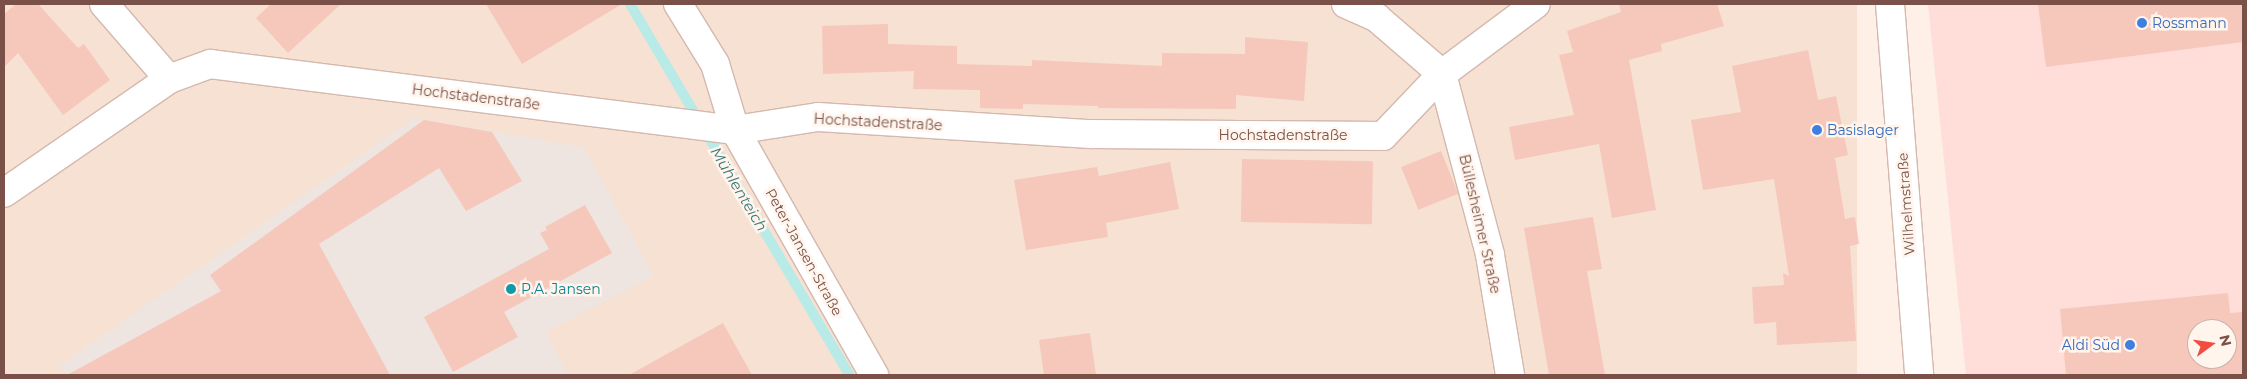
<!DOCTYPE html>
<meta charset="utf-8">
<style>
body{margin:0}
#map{position:relative;width:2247px;height:379px;overflow:hidden;background:#fef0e6;font-family:Montserrat,sans-serif}
div>[style]{position:absolute}
.residential>*{inset:0;background:#f6e1d3;transform-origin:0 0}
.commercial>*{inset:0;background:#ffddd8}
.industrial>*{inset:0;background:#eee4e0}
.stream>*{height:10px;margin:-5px;padding:0 5px;transform-origin:5px;border-radius:5px;background:#b8eae8}
.building>*{inset:0;background:#f6c8bb;transform-origin:0 0}
.roads{filter:drop-shadow(1px 0 #d4b8ad) drop-shadow(-1px 0 #d4b8ad) drop-shadow(0 1px #d4b8ad) drop-shadow(0 -1px #d4b8ad)}
.street>*{height:28px;margin:-14px;padding:0 14px;transform-origin:14px;border-radius:14px;background:#fff}
.secondary>*{height:28px;margin:-14px;padding:0 14px;transform-origin:14px;border-radius:14px;background:#fff}
.dots>*{width:14px;height:14px;translate:-50% -50%;box-sizing:border-box;border:2px solid #fff5ed;border-radius:50%}
span{translate:-50% -50%;white-space:nowrap;text-align:center;line-height:1.15;-webkit-text-stroke:5px #fff5ed;paint-order:stroke}
.shop-label{font-size:14px;color:#366cbe}
.left{translate:0 -50%;text-align:left}
.right{translate:-100% -50%;text-align:right}
.street-label{font-size:14px;color:#7a5148}
.culture-label{font-size:14px;color:#0d838f}
.water-label{font-size:15px;color:#387979;font-style:italic}
.frame{position:absolute;inset:0;border:5px solid #7a5148;pointer-events:none}
.north{position:absolute;left:2187px;top:319px;width:50px;height:50px;box-sizing:border-box;background:#fff5ed;border:1px solid #cab3ab;border-radius:50%;rotate:76deg;font-size:14px;font-weight:700;line-height:20px;text-align:center;color:#7a5148}
.north::after{content:'';display:block;margin:auto;width:18px;height:22px;background:#f14b42;clip-path:polygon(50% 0,100% 100%,50% 72%,0 100%)}
</style>
<div id="map">
<div class="residential">
<i style="left:4px;top:4px;width:1853px;height:371px"></i>
</div>
<div class="commercial">
<i style="clip-path:polygon(evenodd,1928px 4px,2243px 4px,2243px 375px,1966px 375px,1928px 4px,2197px 329px,2227px 329px,2227px 359px,2197px 359px,2197px 329px)"></i>
</div>
<div class="industrial">
<i style="clip-path:polygon(414px 118px,584px 147px,654px 276px,546px 332px,568px 375px,64px 375px,59px 366px)"></i>
</div>
<div class="stream">
<i style="left:630px;top:4px;width:431px;rotate:59.4deg"></i>
</div>
<div class="building">
<i style="clip-path:polygon(16px 4px,38px 4px,78px 48px,84px 44px,110px 80px,63px 115px,18px 53px,4px 67px,4px 14px)"></i>
<i style="clip-path:polygon(271px 4px,341px 4px,288px 53px,256px 18px)"></i>
<i style="clip-path:polygon(486px 4px,622px 4px,522px 64px)"></i>
<i style="clip-path:polygon(1619px 4px,1717px 4px,1724px 26px,1661px 44px,1662px 51px,1629px 60px,1656px 210px,1612px 218px,1599px 144px,1515px 160px,1509px 127px,1574px 115px,1559px 55px,1573px 52px,1567px 31px,1621px 12px)"></i>
<i style="clip-path:polygon(2038px 4px,2243px 4px,2243px 42px,2046px 67px)"></i>
<i style="clip-path:polygon(888px 24px,888px 44px,957px 46px,957px 64px,1032px 66px,1032px 60px,1162px 66px,1162px 53px,1245px 54px,1245px 37px,1308px 42px,1304px 101px,1236px 95px,1236px 109px,1098px 108px,1098px 106px,1023px 104px,1023px 109px,980px 108px,980px 90px,913px 89px,914px 71px,823px 74px,822px 26px)"></i>
<i style="clip-path:polygon(1808px 50px,1818px 100px,1836px 96px,1848px 155px,1835px 158px,1845px 219px,1855px 217px,1859px 244px,1850px 246px,1856px 341px,1777px 345px,1776px 322px,1754px 324px,1752px 287px,1784px 285px,1783px 273px,1789px 276px,1774px 179px,1703px 190px,1691px 120px,1741px 112px,1732px 66px)"></i>
<i style="clip-path:polygon(424px 120px,492px 132px,522px 181px,466px 211px,439px 168px,319px 244px,390px 375px,67px 375px,221px 291px,210px 275px)"></i>
<i style="left:1441px;top:151px;width:46px;height:43px;rotate:68deg"></i>
<i style="left:1242px;top:159px;width:131px;height:63px;rotate:1deg"></i>
<i style="clip-path:polygon(1170px 162px,1179px 209px,1106px 223px,1108px 237px,1026px 250px,1014px 180px,1097px 167px,1099px 176px)"></i>
<i style="clip-path:polygon(585px 205px,612px 253px,504px 312px,518px 337px,453px 372px,424px 317px,549px 249px,540px 233px,547px 230px,545px 227px)"></i>
<i style="clip-path:polygon(1593px 217px,1602px 269px,1587px 271px,1605px 375px,1549px 375px,1524px 228px)"></i>
<i style="clip-path:polygon(evenodd,2228px 293px,2230px 313px,2243px 312px,2243px 375px,2066px 375px,2060px 309px,2228px 293px,2197px 329px,2227px 329px,2227px 359px,2197px 359px,2197px 329px)"></i>
<i style="clip-path:polygon(723px 323px,752px 375px,629px 375px)"></i>
<i style="clip-path:polygon(1090px 333px,1096px 375px,1044px 375px,1039px 340px)"></i>
</div>
<div class="roads">
<div class="street">
<i style="left:104px;top:4px;width:99px;rotate:49.1deg"></i>
<i style="left:678px;top:4px;width:70px;rotate:58.3deg"></i>
<i style="left:715px;top:64px;width:69px;rotate:73.1deg"></i>
<i style="left:735px;top:130px;width:282px;rotate:60.4deg"></i>
<i style="left:1346px;top:4px;width:34px;rotate:24deg"></i>
<i style="left:1377px;top:18px;width:86px;rotate:40.7deg"></i>
<i style="left:1442px;top:74px;width:187px;rotate:75.1deg"></i>
<i style="left:1490px;top:255px;width:122px;rotate:80.5deg"></i>
<i style="left:4px;top:193px;width:201px;rotate:-34.6deg"></i>
<i style="left:169px;top:79px;width:44px;rotate:-20.1deg"></i>
<i style="left:210px;top:64px;width:529px;rotate:7.17deg"></i>
<i style="left:735px;top:130px;width:84px;rotate:-8.9deg"></i>
<i style="left:818px;top:117px;width:273px;rotate:3.6deg"></i>
<i style="left:1090px;top:134px;width:293px;rotate:0.4deg"></i>
<i style="left:1383px;top:136px;width:86px;rotate:-46.4deg"></i>
<i style="left:1442px;top:74px;width:117px;rotate:-36.7deg"></i>
</div>
<div class="secondary">
<i style="left:1890px;top:4px;width:372px;rotate:85.5deg"></i>
</div>
</div>
<div class="dots">
<i style="left:2142px;top:23px;background:#3f7fe0"></i>
<i style="left:1817px;top:130px;background:#3f7fe0"></i>
<i style="left:511px;top:289px;background:#0f9aa8"></i>
<i style="left:2130px;top:345px;background:#3f7fe0"></i>
</div>
<div class="shop-label">
<span class="left" style="left:2152px;top:23px">Rossmann</span>
<span class="left" style="left:1827px;top:130px">Basislager</span>
<span class="right" style="left:2120px;top:345px">Aldi Süd</span>
</div>
<div class="street-label">
<span style="left:476px;top:97px;rotate:7deg">Hochstadenstraße</span>
<span style="left:878px;top:122px;rotate:3deg">Hochstadenstraße</span>
<span style="left:1283px;top:135px">Hochstadenstraße</span>
<span style="left:1906px;top:204px;rotate:-94deg">Wilhelmstraße</span>
<span style="left:1480px;top:224px;rotate:77deg">Büllesheimer Straße</span>
<span style="left:804px;top:252px;rotate:61deg">Peter-Jansen-Straße</span>
</div>
<div class="culture-label">
<span class="left" style="left:521px;top:289px">P.A. Jansen</span>
</div>
<div class="water-label">
<span style="left:739px;top:189px;rotate:59deg">Mühlenteich</span>
</div>
<div class="frame"></div>
<div class="north">N</div>
</div>
